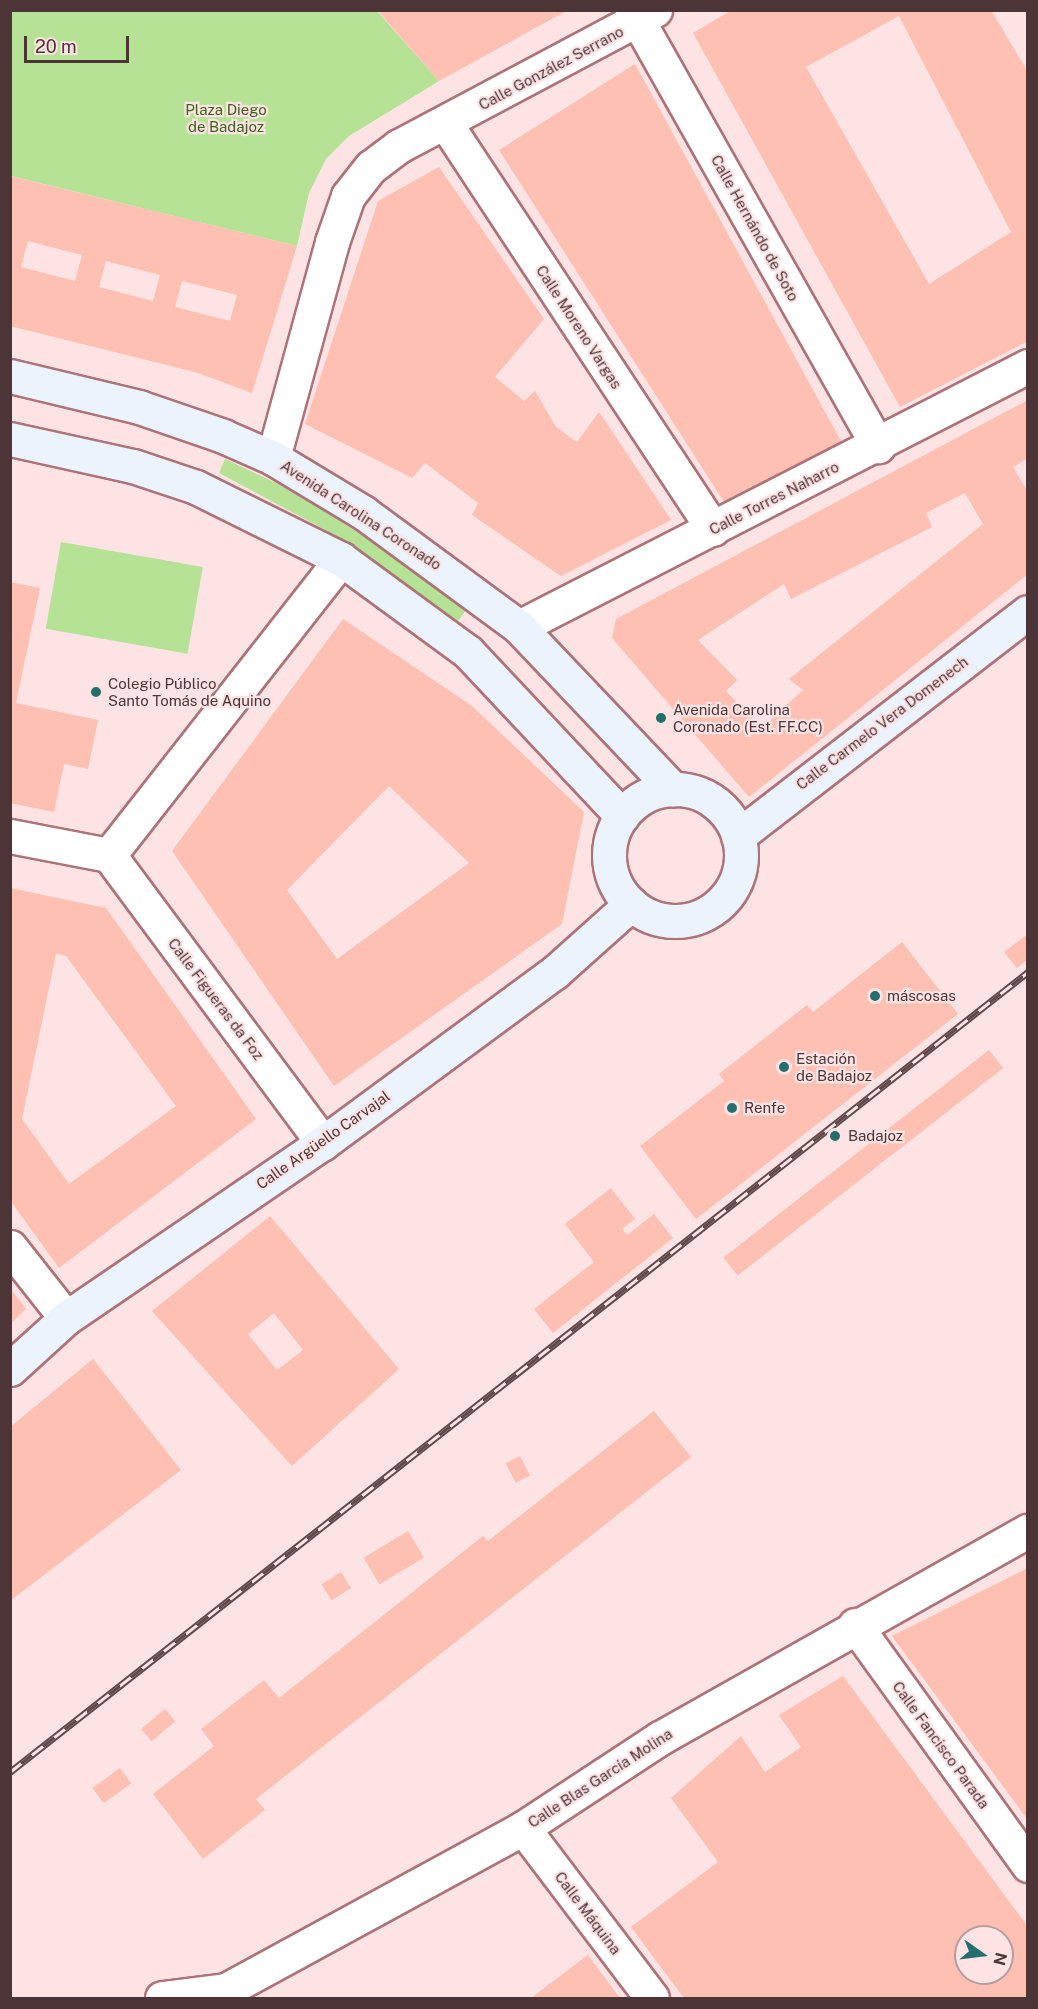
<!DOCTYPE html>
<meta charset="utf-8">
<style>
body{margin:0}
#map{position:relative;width:1038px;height:2009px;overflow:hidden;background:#fee3e5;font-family:"Public Sans",sans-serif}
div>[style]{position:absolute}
.green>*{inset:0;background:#b5e294;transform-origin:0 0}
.building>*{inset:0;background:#fdc0b2;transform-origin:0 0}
.roads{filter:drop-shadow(2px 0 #ad7379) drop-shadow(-2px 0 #ad7379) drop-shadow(0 2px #ad7379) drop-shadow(0 -2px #ad7379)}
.street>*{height:33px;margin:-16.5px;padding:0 16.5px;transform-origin:16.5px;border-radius:16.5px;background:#fff}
.secondary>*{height:33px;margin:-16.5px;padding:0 16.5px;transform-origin:16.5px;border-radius:16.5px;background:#ebf3fd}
.secondary>.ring{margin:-16.5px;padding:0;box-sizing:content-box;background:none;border:33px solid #ebf3fd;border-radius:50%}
.rail>*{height:7px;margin-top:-3.5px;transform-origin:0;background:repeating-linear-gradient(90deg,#fee3e5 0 14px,#62484a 0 28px);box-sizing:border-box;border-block:2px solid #62484a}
.dots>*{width:16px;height:16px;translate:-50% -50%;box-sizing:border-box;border:3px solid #fee3e5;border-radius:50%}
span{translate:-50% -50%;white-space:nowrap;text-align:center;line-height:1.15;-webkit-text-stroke:4.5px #fee3e5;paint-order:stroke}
.street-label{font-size:15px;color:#4d3436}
.park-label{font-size:15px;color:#3d611a}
.poi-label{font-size:15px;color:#4d3436}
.left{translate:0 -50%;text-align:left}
.frame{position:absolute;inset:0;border:12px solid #4d3436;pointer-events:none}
.north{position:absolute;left:954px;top:1925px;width:60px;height:60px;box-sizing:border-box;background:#fee3e5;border:2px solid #b79d9f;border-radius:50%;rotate:104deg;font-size:16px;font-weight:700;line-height:24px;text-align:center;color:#4d3436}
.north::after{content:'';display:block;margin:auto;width:21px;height:27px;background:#246f6d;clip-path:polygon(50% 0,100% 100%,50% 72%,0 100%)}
.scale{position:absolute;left:24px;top:36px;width:105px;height:27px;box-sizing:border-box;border:3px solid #4d3436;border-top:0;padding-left:8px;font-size:18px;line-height:21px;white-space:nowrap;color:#4d3436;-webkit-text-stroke:4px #fee3e5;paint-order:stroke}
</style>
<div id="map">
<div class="green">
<i style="clip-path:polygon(11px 11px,377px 11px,439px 81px,349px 136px,326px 159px,309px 193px,297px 246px,11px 176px)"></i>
<i style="clip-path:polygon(225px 459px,289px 489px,406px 563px,466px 610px,458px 621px,350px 543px,219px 473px)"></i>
<i style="left:61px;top:542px;width:144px;height:88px;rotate:10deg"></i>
</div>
<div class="building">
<i style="clip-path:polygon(377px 10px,568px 10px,439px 81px)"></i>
<i style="clip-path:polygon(evenodd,732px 10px,991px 10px,1028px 72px,1028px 341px,900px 407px,693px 33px,732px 10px,899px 16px,1011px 232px,929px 284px,806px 67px,899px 16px)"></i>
<i style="clip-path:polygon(635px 64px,842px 443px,726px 505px,499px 150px)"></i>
<i style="clip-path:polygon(439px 167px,544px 319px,495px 377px,524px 401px,535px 391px,556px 427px,577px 442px,599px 412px,671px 520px,561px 576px,472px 515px,478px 503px,425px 463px,412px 478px,305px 424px,378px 201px)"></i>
<i style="clip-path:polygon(evenodd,10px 176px,297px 246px,252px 393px,195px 372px,10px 326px,10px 176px,28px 241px,82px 255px,75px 281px,21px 267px,28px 241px,10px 176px,106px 261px,160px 275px,153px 301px,99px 287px,106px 261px,10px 176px,182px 281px,237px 295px,230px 321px,175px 307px,182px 281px)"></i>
<i style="clip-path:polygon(evenodd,1028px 400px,1028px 458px,1013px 467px,1028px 492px,1028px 574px,749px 797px,612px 638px,616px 619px,1028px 400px,965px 493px,983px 524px,789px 679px,803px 690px,762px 728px,726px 691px,737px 680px,698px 640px,784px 584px,791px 599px,932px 527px,926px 513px,965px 493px)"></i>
<i style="clip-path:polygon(10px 582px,40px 588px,16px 703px,98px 720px,88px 769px,64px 764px,54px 812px,10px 803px)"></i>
<i style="clip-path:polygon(evenodd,343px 619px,472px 706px,584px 812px,562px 924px,334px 1086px,172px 851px,343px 619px,389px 786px,469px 863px,337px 959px,287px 890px,389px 786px)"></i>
<i style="clip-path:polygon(evenodd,10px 888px,106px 908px,256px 1119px,59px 1268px,10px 1200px,10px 888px,56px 954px,66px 956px,176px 1106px,69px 1184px,22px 1119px,56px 954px)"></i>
<i style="clip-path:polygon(1028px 934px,1028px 959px,1017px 968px,1004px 952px)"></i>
<i style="clip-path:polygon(902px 942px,958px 1014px,696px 1219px,640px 1146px,724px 1081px,719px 1074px,807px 1005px,813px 1012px)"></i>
<i style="left:989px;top:1050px;width:23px;height:337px;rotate:52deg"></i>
<i style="clip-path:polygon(611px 1188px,635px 1219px,622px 1229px,627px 1235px,654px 1214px,673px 1238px,553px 1333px,534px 1309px,594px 1262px,565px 1224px)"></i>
<i style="clip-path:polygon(evenodd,270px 1216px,399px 1369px,292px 1466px,152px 1311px,270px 1216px,274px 1313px,303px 1350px,277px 1370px,248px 1334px,274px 1313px)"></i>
<i style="clip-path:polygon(10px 1288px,26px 1309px,10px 1324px)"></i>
<i style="clip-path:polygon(93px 1359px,181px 1470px,10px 1601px,10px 1427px)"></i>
<i style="clip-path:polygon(654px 1411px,691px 1457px,256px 1799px,265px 1810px,203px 1859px,153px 1794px,214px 1746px,201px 1729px,264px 1680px,279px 1698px,483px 1536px,488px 1541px)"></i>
<i style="left:520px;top:1456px;width:22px;height:16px;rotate:63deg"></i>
<i style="left:408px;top:1531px;width:31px;height:52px;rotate:59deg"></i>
<i style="clip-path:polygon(1028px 1568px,1028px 1820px,892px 1636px)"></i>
<i style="left:341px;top:1572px;width:19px;height:23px;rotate:58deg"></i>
<i style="clip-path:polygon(evenodd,843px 1676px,1028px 1927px,1028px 1998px,684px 1998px,631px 1927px,718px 1862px,671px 1798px,741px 1736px,765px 1772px,801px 1747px,779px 1715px,843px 1676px,966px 1937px,1002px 1937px,1002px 1973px,966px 1973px,966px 1937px)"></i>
<i style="left:165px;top:1709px;width:16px;height:31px;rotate:50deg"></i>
<i style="left:120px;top:1768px;width:19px;height:34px;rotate:54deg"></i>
<i style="clip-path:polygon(588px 1955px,620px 1998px,531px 1998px)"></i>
</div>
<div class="roads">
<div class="street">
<i style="left:632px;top:10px;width:501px;rotate:60.57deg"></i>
<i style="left:446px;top:124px;width:485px;rotate:56.6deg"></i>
<i style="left:273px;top:458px;width:224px;rotate:-74.7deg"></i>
<i style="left:332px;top:242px;width:49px;rotate:-70.8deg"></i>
<i style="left:348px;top:196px;width:37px;rotate:-52deg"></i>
<i style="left:371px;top:167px;width:35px;rotate:-37deg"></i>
<i style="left:399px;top:146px;width:290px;rotate:-28deg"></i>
<i style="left:519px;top:627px;width:572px;rotate:-27.15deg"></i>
<i style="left:10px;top:836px;width:101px;rotate:10.9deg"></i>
<i style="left:109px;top:855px;width:359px;rotate:53.4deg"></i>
<i style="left:109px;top:855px;width:376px;rotate:-51.9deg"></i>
<i style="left:10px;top:1247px;width:90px;rotate:51.7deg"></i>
<i style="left:855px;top:1625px;width:296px;rotate:54.2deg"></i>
<i style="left:523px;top:1828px;width:213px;rotate:52.8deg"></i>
<i style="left:162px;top:1998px;width:64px;rotate:-7.1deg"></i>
<i style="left:226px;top:1990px;width:338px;rotate:-28.6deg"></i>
<i style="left:523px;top:1828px;width:164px;rotate:-33.3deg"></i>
<i style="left:660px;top:1738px;width:422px;rotate:-29.4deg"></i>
</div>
<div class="secondary">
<i style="left:10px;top:376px;width:133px;rotate:13.5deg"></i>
<i style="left:139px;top:407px;width:89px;rotate:19deg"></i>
<i style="left:223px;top:436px;width:55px;rotate:23.7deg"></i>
<i style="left:273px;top:458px;width:106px;rotate:31.1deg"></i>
<i style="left:364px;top:513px;width:192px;rotate:36.3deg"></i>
<i style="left:519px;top:627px;width:224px;rotate:46.5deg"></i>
<i style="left:10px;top:439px;width:126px;rotate:12.4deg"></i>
<i style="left:133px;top:466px;width:66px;rotate:18.4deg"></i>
<i style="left:196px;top:487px;width:162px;rotate:26.4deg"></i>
<i style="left:341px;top:559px;width:157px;rotate:36.2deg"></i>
<i style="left:468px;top:652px;width:225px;rotate:46.8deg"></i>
<i class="ring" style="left:609px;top:789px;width:99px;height:99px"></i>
<i style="left:738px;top:836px;width:366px;rotate:-37.7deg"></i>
<i style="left:10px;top:1369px;width:76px;rotate:-42.3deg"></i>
<i style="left:66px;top:1318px;width:311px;rotate:-34.3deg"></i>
<i style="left:323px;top:1143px;width:288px;rotate:-36.4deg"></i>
<i style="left:555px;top:972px;width:102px;rotate:-41.8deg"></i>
</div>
</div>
<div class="rail">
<i style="left:10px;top:1772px;width:1295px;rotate:-38.16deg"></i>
</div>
<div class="dots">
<i style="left:96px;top:692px;background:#246f6d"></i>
<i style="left:661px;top:718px;background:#246f6d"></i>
<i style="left:875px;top:996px;background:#246f6d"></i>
<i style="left:784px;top:1067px;background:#246f6d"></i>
<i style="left:732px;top:1108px;background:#246f6d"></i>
<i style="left:835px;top:1136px;background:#246f6d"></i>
</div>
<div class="street-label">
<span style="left:551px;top:68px;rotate:-28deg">Calle González Serrano</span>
<span style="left:755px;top:228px;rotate:61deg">Calle Hernándo de Soto</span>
<span style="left:579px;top:327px;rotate:57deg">Calle Moreno Vargas</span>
<span style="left:774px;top:498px;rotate:-27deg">Calle Torres Naharro</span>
<span style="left:361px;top:515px;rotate:33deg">Avenida Carolina Coronado</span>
<span style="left:882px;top:723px;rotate:-37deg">Calle Carmelo Vera Domenech</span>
<span style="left:216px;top:999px;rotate:53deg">Calle Figueras da Foz</span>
<span style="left:323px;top:1140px;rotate:-35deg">Calle Argüello Carvajal</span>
<span style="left:941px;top:1745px;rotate:54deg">Calle Fancisco Parada</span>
<span style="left:600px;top:1778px;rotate:-33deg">Calle Blas García Molina</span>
<span style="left:588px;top:1913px;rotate:53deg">Calle Máquina</span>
</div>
<div class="park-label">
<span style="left:226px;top:118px">Plaza Diego<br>de Badajoz</span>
</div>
<div class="poi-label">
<span class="left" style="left:108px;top:692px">Colegio Público<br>Santo Tomás de Aquino</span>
<span class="left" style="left:673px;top:718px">Avenida Carolina<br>Coronado (Est. FF.CC)</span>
<span class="left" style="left:887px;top:996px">máscosas</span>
<span class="left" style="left:796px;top:1067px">Estación<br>de Badajoz</span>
<span class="left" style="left:744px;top:1108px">Renfe</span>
<span class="left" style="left:848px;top:1136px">Badajoz</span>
</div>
<div class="frame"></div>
<div class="north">N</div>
<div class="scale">20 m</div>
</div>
